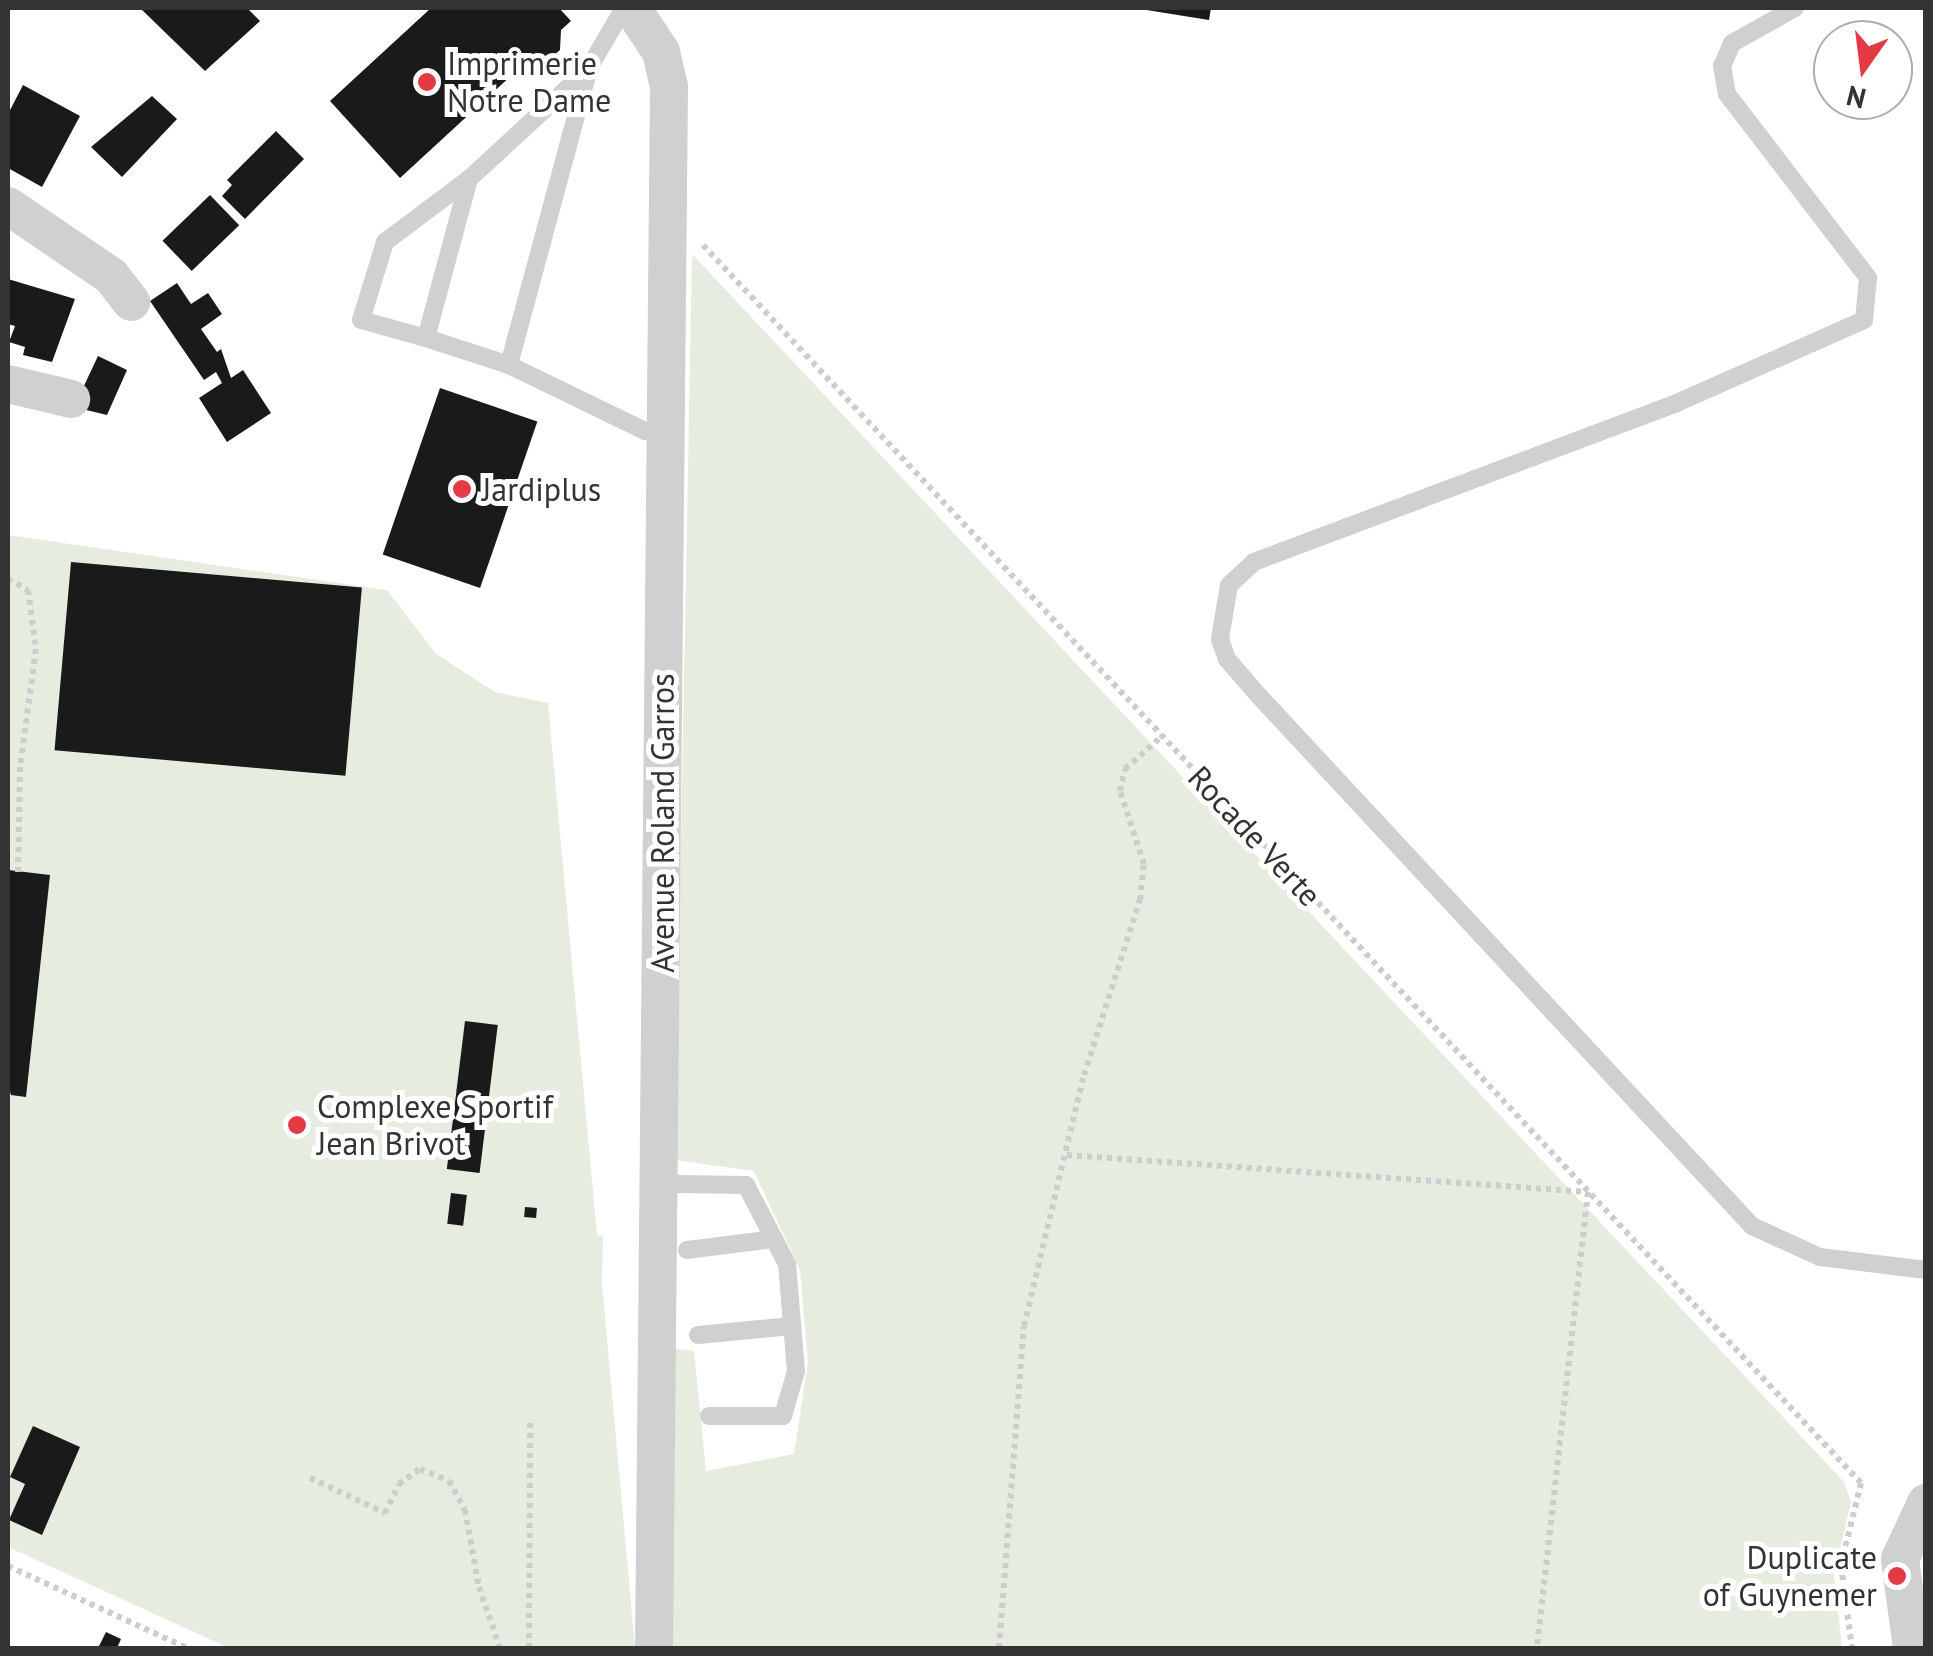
<!DOCTYPE html>
<style>
body{margin:0}
#map{position:relative;width:1933px;height:1656px;overflow:hidden;background:#fff;font-family:"PT Sans",sans-serif}
div>[style]{position:absolute}
.green>*{inset:0;background:#e6ecdf}
.building>*{inset:0;background:#1a1a1a;transform-origin:0 0}
.path>*{height:6px;margin-top:-3px;transform-origin:0;background:repeating-linear-gradient(90deg,#cdcdcd 0 5px,transparent 0 10px)}
.service>*{height:18px;margin:-9px;padding:0 9px;transform-origin:9px;border-radius:9px;background:#d0d0d0}
.minor>*{height:38px;margin:-19px;padding:0 19px;transform-origin:19px;border-radius:19px;background:#d0d0d0}
.dots>*{width:28px;height:28px;translate:-50% -50%;box-sizing:border-box;border:5px solid #fff;border-radius:50%}
span{translate:-50% -50%;white-space:nowrap;text-align:center;line-height:1.15;-webkit-text-stroke:10px #fff;paint-order:stroke}
.poi-label{font-size:32px;color:#333}
.left{translate:0 -50%;text-align:left}
.right{translate:-100% -50%;text-align:right}
.street-label{font-size:32px;color:#333}
.frame{position:absolute;inset:0;border:10px solid #333;pointer-events:none}
.north{position:absolute;left:1813px;top:20px;width:100px;height:100px;box-sizing:border-box;background:#fff;border:2px solid #adadad;border-radius:50%;rotate:194deg;font-size:28px;font-weight:700;line-height:40px;text-align:center;color:#333}
.north::after{content:'';display:block;margin:auto;width:35px;height:45px;background:#e63946;clip-path:polygon(50% 0,100% 100%,50% 72%,0 100%)}
</style>
<div id="map">
<div class="green">
<i style="clip-path:polygon(692px 254px,1844px 1482px,1851px 1502px,1834px 1576px,1842px 1648px,669px 1648px,672px 1348px,694px 1351px,706px 1471px,794px 1454px,808px 1362px,800px 1270px,754px 1171px,675px 1160px)"></i>
<i style="clip-path:polygon(8px 535px,387px 590px,436px 654px,495px 692px,548px 703px,597px 1235px,603px 1236px,602px 1284px,635px 1648px,229px 1648px,8px 1547px)"></i>
</div>
<div class="building">
<i style="clip-path:polygon(140px 8px,247px 8px,260px 21px,205px 71px)"></i>
<i style="clip-path:polygon(431px 8px,559px 8px,571px 21px,561px 30px,560px 50px,545px 63px,525px 63px,400px 178px,330px 101px)"></i>
<i style="clip-path:polygon(1134px 8px,1211px 8px,1209px 20px)"></i>
<i style="clip-path:polygon(23px 85px,80px 116px,42px 187px,8px 168px,8px 114px)"></i>
<i style="clip-path:polygon(152px 96px,177px 119px,122px 177px,91px 147px)"></i>
<i style="clip-path:polygon(276px 131px,304px 159px,245px 219px,222px 196px,232px 185px,227px 180px)"></i>
<i style="left:210px;top:195px;width:42px;height:66px;rotate:46deg"></i>
<i style="clip-path:polygon(8px 279px,75px 299px,52px 362px,23px 355px,25px 347px,9px 342px,15px 326px,8px 324px)"></i>
<i style="clip-path:polygon(177px 283px,191px 304px,208px 293px,222px 314px,201px 329px,217px 352px,221px 349px,231px 378px,243px 370px,271px 413px,227px 442px,199px 398px,222px 383px,216px 372px,204px 380px,150px 301px)"></i>
<i style="clip-path:polygon(98px 356px,127px 370px,107px 415px,74px 407px)"></i>
<i style="left:440px;top:388px;width:103px;height:176px;rotate:19deg"></i>
<i style="left:71px;top:562px;width:292px;height:189px;rotate:5deg"></i>
<i style="clip-path:polygon(8px 870px,50px 875px,26px 1097px,11px 1095px,8px 1085px)"></i>
<i style="left:465px;top:1021px;width:33px;height:149px;rotate:7deg"></i>
<i style="left:451px;top:1193px;width:16px;height:31px;rotate:7deg"></i>
<i style="left:525px;top:1207px;width:12px;height:10px;rotate:5deg"></i>
<i style="clip-path:polygon(33px 1426px,80px 1447px,42px 1535px,9px 1520px,25px 1484px,10px 1477px)"></i>
<i style="clip-path:polygon(106px 1632px,121px 1639px,117px 1648px,98px 1648px)"></i>
</div>
<div class="path">
<i style="left:703px;top:245px;width:1695px;rotate:46.91deg"></i>
<i style="left:1861px;top:1483px;width:84px;rotate:103.7deg"></i>
<i style="left:1841px;top:1565px;width:84px;rotate:82.5deg"></i>
<i style="left:8px;top:579px;width:23px;rotate:29deg"></i>
<i style="left:28px;top:590px;width:60px;rotate:82.3deg"></i>
<i style="left:36px;top:649px;width:119px;rotate:97.7deg"></i>
<i style="left:20px;top:767px;width:105px;rotate:91.1deg"></i>
<i style="left:1067px;top:1155px;width:522px;rotate:4.06deg"></i>
<i style="left:1588px;top:1192px;width:459px;rotate:96.4deg"></i>
<i style="left:310px;top:1478px;width:83px;rotate:25deg"></i>
<i style="left:385px;top:1513px;width:32px;rotate:-64deg"></i>
<i style="left:399px;top:1484px;width:26px;rotate:-36deg"></i>
<i style="left:420px;top:1469px;width:31px;rotate:22deg"></i>
<i style="left:449px;top:1481px;width:33px;rotate:61deg"></i>
<i style="left:465px;top:1510px;width:78px;rotate:79.7deg"></i>
<i style="left:479px;top:1587px;width:65px;rotate:71deg"></i>
<i style="left:8px;top:1566px;width:197px;rotate:24.6deg"></i>
<i style="left:529px;top:1648px;width:228px;rotate:-89.7deg"></i>
<i style="left:999px;top:1648px;width:323px;rotate:-85.6deg"></i>
<i style="left:1024px;top:1326px;width:258px;rotate:-76.6deg"></i>
<i style="left:1084px;top:1075px;width:184px;rotate:-72.3deg"></i>
<i style="left:1140px;top:900px;width:36px;rotate:-84deg"></i>
<i style="left:1144px;top:864px;width:77px;rotate:-108.2deg"></i>
<i style="left:1120px;top:791px;width:23px;rotate:-77deg"></i>
<i style="left:1125px;top:769px;width:50px;rotate:-41.7deg"></i>
</div>
<div class="service">
<i style="left:624px;top:8px;width:69px;rotate:120.3deg"></i>
<i style="left:589px;top:68px;width:308px;rotate:105.1deg"></i>
<i style="left:509px;top:365px;width:151px;rotate:25.9deg"></i>
<i style="left:645px;top:431px;width:21px;rotate:5deg"></i>
<i style="left:1795px;top:8px;width:72px;rotate:150.9deg"></i>
<i style="left:1732px;top:43px;width:25px;rotate:113deg"></i>
<i style="left:1722px;top:66px;width:28px;rotate:80deg"></i>
<i style="left:1727px;top:94px;width:232px;rotate:52.5deg"></i>
<i style="left:1868px;top:278px;width:42px;rotate:95.4deg"></i>
<i style="left:1864px;top:320px;width:205px;rotate:156.1deg"></i>
<i style="left:1677px;top:403px;width:452px;rotate:159.4deg"></i>
<i style="left:1254px;top:562px;width:34px;rotate:137deg"></i>
<i style="left:1229px;top:585px;width:55px;rotate:99.5deg"></i>
<i style="left:1220px;top:639px;width:21px;rotate:71deg"></i>
<i style="left:1227px;top:659px;width:49px;rotate:49.1deg"></i>
<i style="left:1259px;top:696px;width:724px;rotate:47.07deg"></i>
<i style="left:1752px;top:1226px;width:75px;rotate:24.5deg"></i>
<i style="left:1820px;top:1257px;width:107px;rotate:7deg"></i>
<i style="left:426px;top:338px;width:67px;rotate:-164.5deg"></i>
<i style="left:361px;top:320px;width:82px;rotate:-72.9deg"></i>
<i style="left:385px;top:242px;width:105px;rotate:-36.9deg"></i>
<i style="left:509px;top:365px;width:87px;rotate:-162deg"></i>
<i style="left:426px;top:338px;width:165px;rotate:-74.9deg"></i>
<i style="left:469px;top:179px;width:162px;rotate:-42.7deg"></i>
<i style="left:658px;top:1190px;width:21px;rotate:-17deg"></i>
<i style="left:678px;top:1184px;width:68px;rotate:0.8deg"></i>
<i style="left:746px;top:1185px;width:89px;rotate:62.6deg"></i>
<i style="left:787px;top:1264px;width:107px;rotate:85.2deg"></i>
<i style="left:796px;top:1371px;width:47px;rotate:106.1deg"></i>
<i style="left:783px;top:1416px;width:74px;rotate:180deg"></i>
<i style="left:687px;top:1250px;width:88px;rotate:-7.2deg"></i>
<i style="left:698px;top:1335px;width:94px;rotate:-5.5deg"></i>
</div>
<div class="minor">
<i style="left:632px;top:8px;width:53px;rotate:56.6deg"></i>
<i style="left:661px;top:52px;width:36px;rotate:77deg"></i>
<i style="left:669px;top:87px;width:1561px;rotate:90.55deg"></i>
<i style="left:8px;top:206px;width:125px;rotate:34.2deg"></i>
<i style="left:111px;top:276px;width:33px;rotate:52deg"></i>
<i style="left:8px;top:384px;width:65px;rotate:13.4deg"></i>
<i style="left:1912px;top:1648px;width:90px;rotate:-97.7deg"></i>
<i style="left:1900px;top:1559px;width:62px;rotate:-65.1deg"></i>
</div>
<div class="dots">
<i style="left:427px;top:82px;background:#e63946"></i>
<i style="left:462px;top:489px;background:#e63946"></i>
<i style="left:297px;top:1125px;background:#e63946"></i>
<i style="left:1897px;top:1576px;background:#e63946"></i>
</div>
<div class="poi-label">
<span class="left" style="left:447px;top:82px">Imprimerie<br>Notre Dame</span>
<span class="left" style="left:482px;top:489px">Jardiplus</span>
<span class="left" style="left:317px;top:1125px">Complexe Sportif<br>Jean Brivot</span>
<span class="right" style="left:1877px;top:1576px">Duplicate<br>of Guynemer</span>
</div>
<div class="street-label">
<span style="left:662px;top:823px;rotate:-90deg">Avenue Roland Garros</span>
<span style="left:1255px;top:836px;rotate:47deg">Rocade Verte</span>
</div>
<div class="frame"></div>
<div class="north">N</div>
</div>
